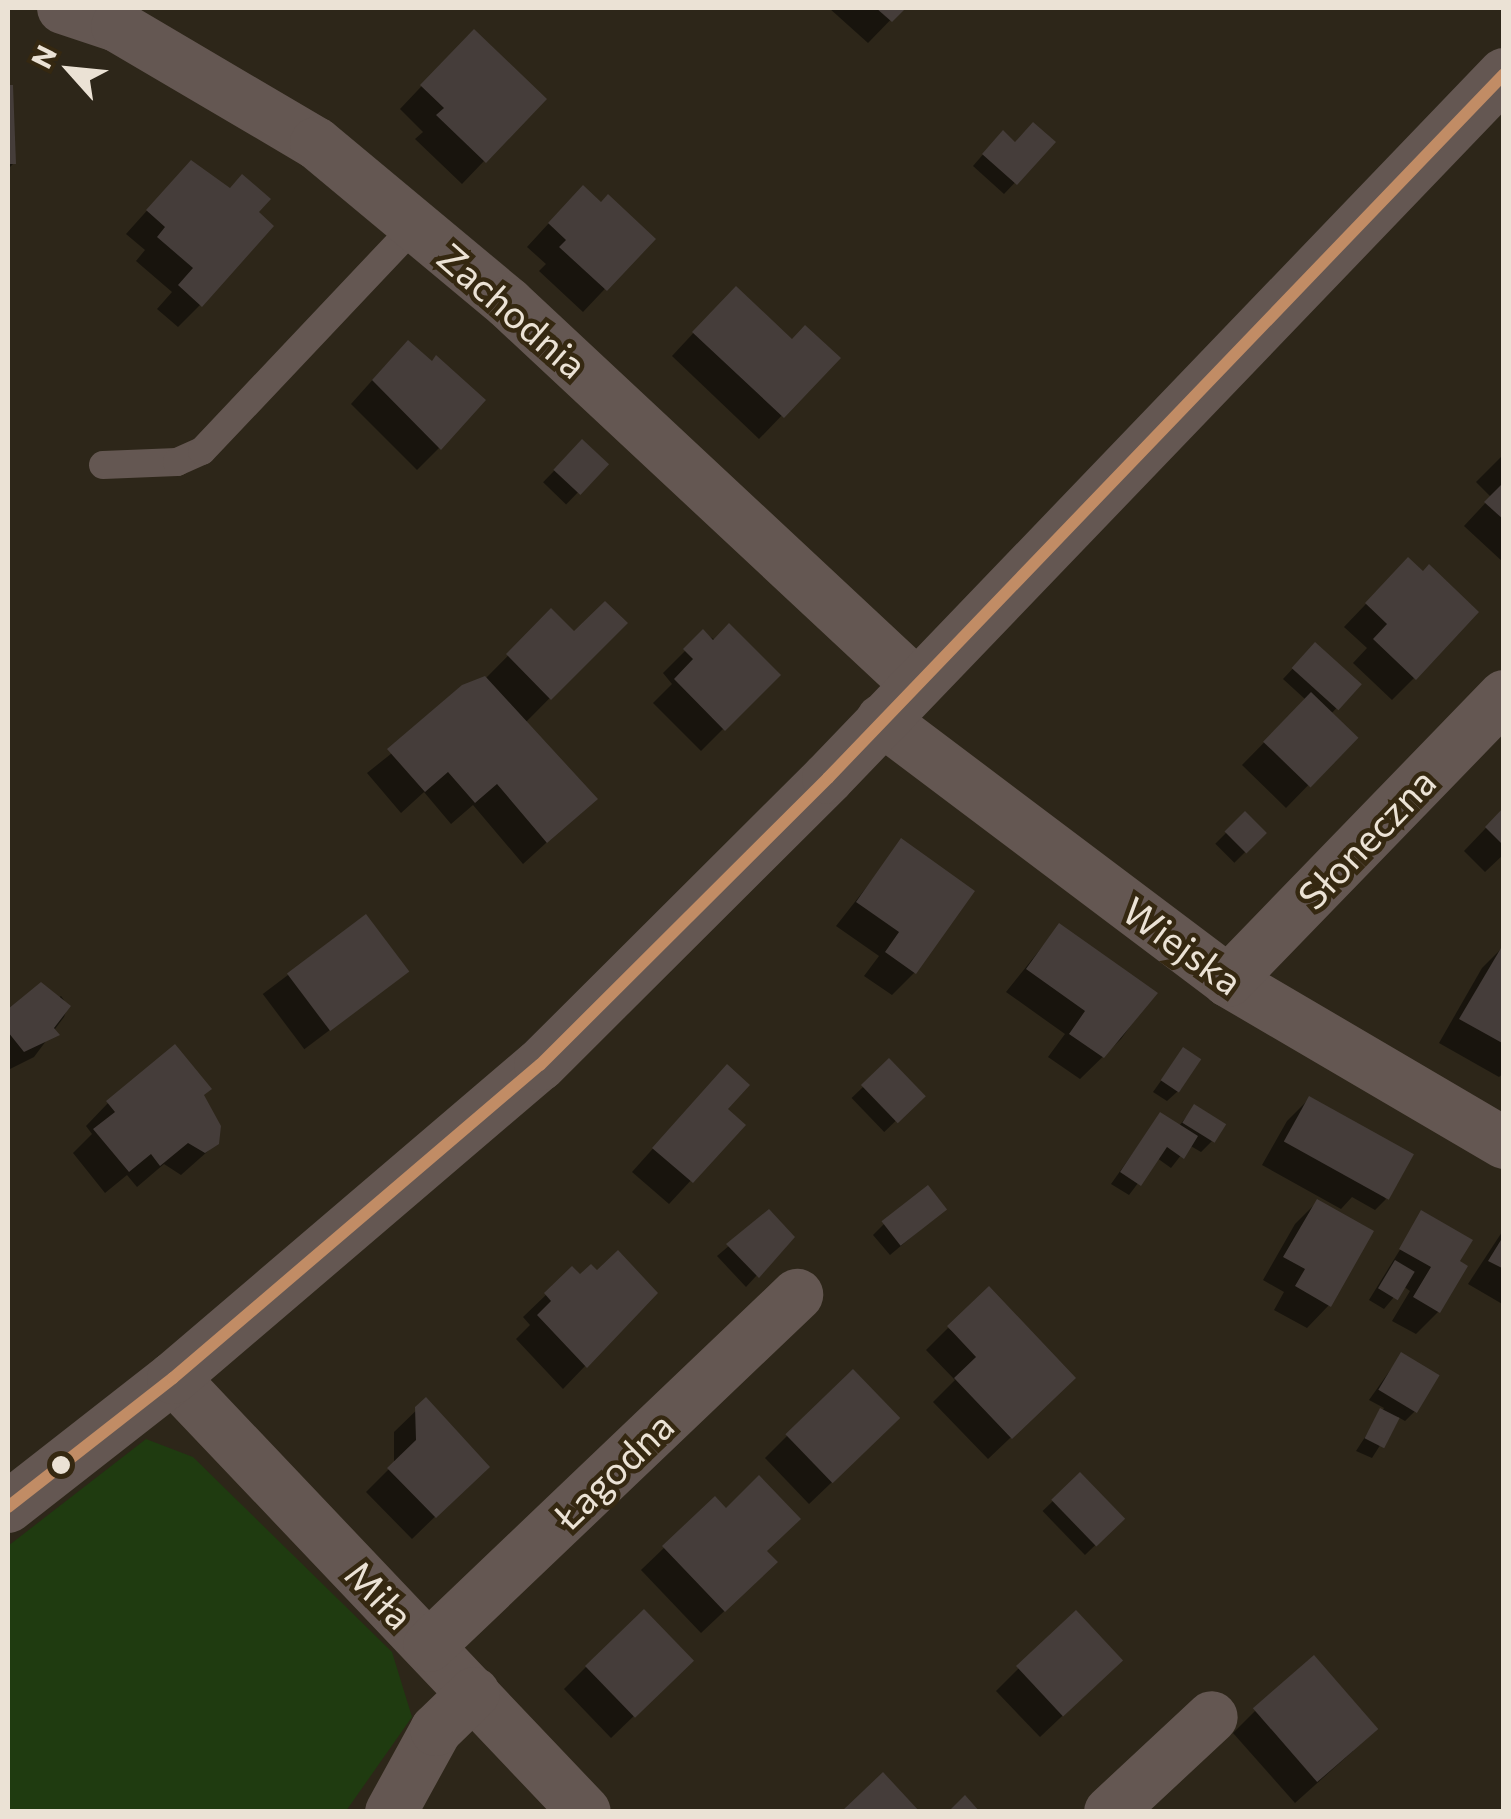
<!DOCTYPE html>
<meta charset="utf-8">
<style>
body{margin:0}
#map{position:relative;width:1511px;height:1819px;overflow:hidden;background:#2d2619;font-family:Commissioner,sans-serif}
div>[style]{position:absolute}
.green>*{inset:0;background:#1f3b10}
.shadow>*{inset:0;background:#0007;transform-origin:0 0}
.building>*{inset:0;background:#453d3a;transform-origin:0 0}
.lane>*{height:28px;margin:-14px;padding:0 14px;transform-origin:14px;border-radius:14px;background:#645752}
.street>*{height:52px;margin:-26px;padding:0 26px;transform-origin:26px;border-radius:26px;background:#645752}
.bus-1>*{height:12px;margin:-6px;padding:0 6px;transform-origin:6px;border-radius:6px;background:#c18c65}
.dots>*{width:28px;height:28px;translate:-50% -50%;box-sizing:border-box;border:5px solid #352811;border-radius:50%}
span{translate:-50% -50%;white-space:nowrap;text-align:center;line-height:1.15;-webkit-text-stroke:9px #352811;paint-order:stroke}
.street-label{font-size:38px;color:#ebe2d5}
.frame{position:absolute;inset:0;border:10px solid #ebe2d5;pointer-events:none}
.north{position:absolute;left:20px;top:20px;width:100px;height:100px;-webkit-text-stroke:8px #352811;paint-order:stroke;rotate:297deg;font-size:28px;font-weight:700;line-height:40px;text-align:center;color:#ebe2d5}
.north::after{content:'';display:block;margin:auto;width:35px;height:45px;background:#ebe2d5;clip-path:polygon(50% 0,100% 100%,50% 72%,0 100%)}
</style>
<div id="map">
<div class="green">
<i style="clip-path:polygon(146px 1439px,193px 1457px,392px 1652px,412px 1717px,346px 1811px,8px 1811px,8px 1546px)"></i>
</div>
<div class="shadow">
<i style="clip-path:polygon(829px 8px,902px 8px,868px 43px)"></i>
<i style="clip-path:polygon(451px 55px,484px 161px,462px 184px,415px 139px,423px 132px,400px 109px)"></i>
<i style="clip-path:polygon(8px 88px,14px 163px,8px 169px)"></i>
<i style="clip-path:polygon(1052px 143px,1004px 194px,973px 166px,992px 144px)"></i>
<i style="clip-path:polygon(169px 186px,255px 212px,200px 305px,178px 327px,157px 309px,172px 292px,136px 261px,145px 250px,126px 234px)"></i>
<i style="clip-path:polygon(601px 205px,652px 239px,583px 312px,539px 271px,546px 264px,527px 247px,560px 211px)"></i>
<i style="clip-path:polygon(713px 312px,837px 358px,759px 439px,672px 356px)"></i>
<i style="clip-path:polygon(385px 366px,439px 448px,417px 470px,351px 404px)"></i>
<i style="left:582px;top:442px;width:32px;height:56px;rotate:44deg"></i>
<i style="clip-path:polygon(1504px 454px,1504px 563px,1464px 526px,1491px 497px,1476px 482px)"></i>
<i style="clip-path:polygon(1386px 583px,1414px 678px,1392px 700px,1353px 663px,1367px 648px,1344px 627px)"></i>
<i style="clip-path:polygon(551px 612px,574px 635px,624px 623px,525px 723px,594px 799px,523px 864px,473px 805px,451px 824px,424px 792px,401px 813px,367px 773px,486px 678px)"></i>
<i style="clip-path:polygon(703px 633px,777px 675px,701px 751px,653px 703px,672px 684px,663px 673px)"></i>
<i style="clip-path:polygon(1315px 645px,1359px 684px,1330px 715px,1354px 738px,1286px 808px,1242px 765px,1306px 700px,1283px 679px)"></i>
<i style="clip-path:polygon(1504px 809px,1504px 854px,1485px 872px,1464px 851px)"></i>
<i style="left:1245px;top:814px;width:27px;height:42px;rotate:45deg"></i>
<i style="clip-path:polygon(902px 842px,915px 972px,892px 995px,864px 976px,879px 956px,836px 926px)"></i>
<i style="left:365px;top:917px;width:69px;height:128px;rotate:53deg"></i>
<i style="clip-path:polygon(1059px 926px,1154px 993px,1121px 1039px,1080px 1079px,1048px 1057px,1065px 1034px,1006px 992px)"></i>
<i style="clip-path:polygon(1504px 946px,1504px 1073px,1499px 1077px,1439px 1043px,1482px 968px)"></i>
<i style="clip-path:polygon(40px 986px,53px 1002px,61px 996px,68px 1006px,64px 1017px,34px 1057px,8px 1070px,8px 1012px)"></i>
<i style="clip-path:polygon(1183px 1050px,1178px 1091px,1167px 1101px,1153px 1092px)"></i>
<i style="left:889px;top:1062px;width:47px;height:52px;rotate:46deg"></i>
<i style="clip-path:polygon(201px 1096px,217px 1143px,181px 1175px,164px 1164px,137px 1187px,127px 1175px,105px 1193px,73px 1153px,92px 1134px,86px 1126px,108px 1103px)"></i>
<i style="clip-path:polygon(1309px 1099px,1386px 1199px,1375px 1210px,1352px 1197px,1341px 1209px,1262px 1165px,1287px 1121px)"></i>
<i style="clip-path:polygon(1195px 1107px,1212px 1141px,1201px 1152px,1189px 1145px,1171px 1168px,1157px 1158px,1129px 1195px,1111px 1184px,1160px 1115px,1178px 1127px)"></i>
<i style="clip-path:polygon(724px 1109px,742px 1125px,669px 1204px,632px 1172px,683px 1115px)"></i>
<i style="clip-path:polygon(1317px 1202px,1329px 1305px,1307px 1328px,1274px 1310px,1284px 1292px,1263px 1280px,1295px 1224px)"></i>
<i style="clip-path:polygon(769px 1212px,792px 1237px,746px 1287px,717px 1256px)"></i>
<i style="clip-path:polygon(1422px 1214px,1457px 1262px,1438px 1312px,1416px 1334px,1392px 1321px,1410px 1291px,1403px 1286px,1384px 1309px,1369px 1300px)"></i>
<i style="clip-path:polygon(933px 1219px,890px 1255px,873px 1235px,884px 1224px)"></i>
<i style="clip-path:polygon(1504px 1229px,1504px 1305px,1468px 1284px)"></i>
<i style="clip-path:polygon(572px 1270px,580px 1278px,596px 1274px,655px 1293px,563px 1389px,516px 1339px,530px 1325px,523px 1317px)"></i>
<i style="clip-path:polygon(948px 1328px,1050px 1400px,988px 1459px,933px 1402px,955px 1380px,926px 1350px)"></i>
<i style="clip-path:polygon(1401px 1355px,1416px 1410px,1405px 1421px,1398px 1417px,1372px 1458px,1356px 1451px,1384px 1408px,1369px 1400px)"></i>
<i style="clip-path:polygon(426px 1401px,486px 1467px,412px 1539px,366px 1492px,394px 1464px,394px 1432px)"></i>
<i style="clip-path:polygon(787px 1436px,875px 1441px,809px 1504px,765px 1458px)"></i>
<i style="left:1080px;top:1475px;width:61px;height:52px;rotate:46deg"></i>
<i style="clip-path:polygon(715px 1499px,764px 1552px,752px 1585px,701px 1633px,641px 1570px)"></i>
<i style="clip-path:polygon(691px 1661px,611px 1738px,564px 1689px,586px 1667px)"></i>
<i style="clip-path:polygon(1019px 1668px,1097px 1683px,1040px 1737px,996px 1691px)"></i>
<i style="clip-path:polygon(1255px 1711px,1353px 1751px,1295px 1803px,1233px 1733px)"></i>
</div>
<div class="building">
<i style="clip-path:polygon(876px 8px,906px 8px,892px 22px)"></i>
<i style="clip-path:polygon(474px 29px,547px 99px,486px 163px,436px 115px,444px 108px,420px 85px)"></i>
<i style="clip-path:polygon(8px 85px,13px 85px,16px 164px,8px 164px)"></i>
<i style="clip-path:polygon(1033px 122px,1056px 142px,1017px 185px,982px 154px,1003px 130px,1015px 142px)"></i>
<i style="clip-path:polygon(191px 160px,230px 188px,242px 174px,271px 199px,259px 212px,274px 226px,202px 307px,178px 285px,193px 268px,157px 237px,165px 227px,146px 210px)"></i>
<i style="clip-path:polygon(583px 185px,601px 202px,608px 194px,656px 239px,607px 291px,559px 247px,566px 240px,548px 223px)"></i>
<i style="clip-path:polygon(736px 286px,792px 339px,805px 325px,841px 358px,784px 418px,692px 332px)"></i>
<i style="clip-path:polygon(408px 340px,432px 361px,436px 355px,486px 400px,441px 450px,372px 380px)"></i>
<i style="left:582px;top:439px;width:37px;height:42px;rotate:43deg"></i>
<i style="clip-path:polygon(1504px 482px,1504px 520px,1484px 502px)"></i>
<i style="clip-path:polygon(1408px 557px,1423px 571px,1429px 564px,1479px 612px,1416px 680px,1373px 639px,1387px 624px,1365px 603px)"></i>
<i style="clip-path:polygon(605px 601px,628px 623px,551px 700px,506px 654px,551px 608px,574px 631px)"></i>
<i style="clip-path:polygon(729px 623px,781px 675px,725px 731px,674px 679px,693px 659px,683px 649px,703px 629px,713px 640px)"></i>
<i style="left:1315px;top:642px;width:63px;height:35px;rotate:42deg"></i>
<i style="clip-path:polygon(485px 676px,598px 799px,547px 843px,497px 784px,475px 803px,448px 772px,425px 792px,387px 749px,462px 685px)"></i>
<i style="left:1311px;top:692px;width:66px;height:69px;rotate:44deg"></i>
<i style="clip-path:polygon(1504px 807px,1504px 846px,1485px 827px)"></i>
<i style="left:1245px;top:811px;width:31px;height:29px;rotate:45deg"></i>
<i style="clip-path:polygon(901px 838px,975px 891px,916px 974px,885px 952px,899px 932px,856px 902px)"></i>
<i style="left:366px;top:914px;width:72px;height:99px;rotate:53deg"></i>
<i style="clip-path:polygon(1059px 923px,1158px 993px,1104px 1058px,1069px 1034px,1085px 1011px,1026px 969px)"></i>
<i style="clip-path:polygon(1504px 943px,1504px 1044px,1459px 1019px)"></i>
<i style="clip-path:polygon(41px 982px,71px 1006px,54px 1028px,60px 1035px,24px 1052px,8px 1032px,8px 1009px)"></i>
<i style="clip-path:polygon(175px 1044px,212px 1089px,204px 1095px,221px 1126px,219px 1144px,205px 1153px,188px 1143px,160px 1166px,151px 1154px,129px 1172px,93px 1129px,115px 1112px,106px 1101px)"></i>
<i style="left:1183px;top:1047px;width:22px;height:40px;rotate:34deg"></i>
<i style="left:889px;top:1058px;width:53px;height:39px;rotate:46deg"></i>
<i style="clip-path:polygon(727px 1064px,750px 1085px,728px 1109px,746px 1125px,693px 1183px,652px 1148px)"></i>
<i style="left:1309px;top:1096px;width:120px;height:52px;rotate:29deg"></i>
<i style="left:1194px;top:1104px;width:38px;height:22px;rotate:32deg"></i>
<i style="clip-path:polygon(1160px 1112px,1198px 1136px,1184px 1159px,1167px 1147px,1141px 1186px,1120px 1172px)"></i>
<i style="left:928px;top:1185px;width:31px;height:59px;rotate:52deg"></i>
<i style="clip-path:polygon(1317px 1199px,1374px 1231px,1331px 1307px,1295px 1286px,1305px 1269px,1283px 1257px)"></i>
<i style="clip-path:polygon(769px 1209px,795px 1237px,759px 1278px,726px 1244px)"></i>
<i style="clip-path:polygon(1421px 1210px,1473px 1240px,1460px 1261px,1468px 1266px,1440px 1313px,1413px 1297px,1431px 1267px,1399px 1249px)"></i>
<i style="clip-path:polygon(1504px 1235px,1504px 1269px,1488px 1261px)"></i>
<i style="clip-path:polygon(618px 1250px,658px 1293px,587px 1368px,537px 1315px,551px 1301px,544px 1293px,572px 1266px,580px 1274px,591px 1264px,597px 1270px)"></i>
<i style="left:1395px;top:1260px;width:23px;height:33px;rotate:31deg"></i>
<i style="clip-path:polygon(989px 1286px,1076px 1378px,1012px 1439px,954px 1378px,976px 1357px,947px 1326px)"></i>
<i style="left:1401px;top:1352px;width:45px;height:44px;rotate:31deg"></i>
<i style="left:853px;top:1369px;width:68px;height:94px;rotate:46deg"></i>
<i style="clip-path:polygon(426px 1397px,490px 1467px,436px 1518px,387px 1468px,416px 1440px,415px 1407px)"></i>
<i style="left:1380px;top:1408px;width:22px;height:34px;rotate:27deg"></i>
<i style="left:1080px;top:1472px;width:65px;height:40px;rotate:46deg"></i>
<i style="clip-path:polygon(759px 1475px,801px 1519px,767px 1551px,778px 1562px,725px 1612px,662px 1546px,715px 1496px,726px 1508px)"></i>
<i style="left:644px;top:1609px;width:72px;height:82px;rotate:46deg"></i>
<i style="left:1076px;top:1610px;width:69px;height:82px;rotate:47deg"></i>
<i style="left:1314px;top:1655px;width:98px;height:81px;rotate:49deg"></i>
<i style="clip-path:polygon(883px 1772px,920px 1812px,841px 1812px)"></i>
<i style="clip-path:polygon(965px 1795px,980px 1812px,948px 1812px)"></i>
</div>
<div class="lane">
<i style="left:103px;top:465px;width:74px;rotate:-2.3deg"></i>
<i style="left:177px;top:462px;width:27px;rotate:-24deg"></i>
<i style="left:202px;top:451px;width:311px;rotate:-46.6deg"></i>
</div>
<div class="street">
<i style="left:63px;top:8px;width:57px;rotate:18.4deg"></i>
<i style="left:117px;top:26px;width:231px;rotate:30.5deg"></i>
<i style="left:316px;top:143px;width:250px;rotate:39.8deg"></i>
<i style="left:508px;top:303px;width:555px;rotate:43.03deg"></i>
<i style="left:882px;top:720px;width:433px;rotate:37deg"></i>
<i style="left:1228px;top:981px;width:320px;rotate:30.4deg"></i>
<i style="left:1228px;top:981px;width:397px;rotate:-45.9deg"></i>
<i style="left:173px;top:1378px;width:598px;rotate:46.49deg"></i>
<i style="left:8px;top:1507px;width:209px;rotate:-38deg"></i>
<i style="left:173px;top:1378px;width:482px;rotate:-40.5deg"></i>
<i style="left:540px;top:1065px;width:407px;rotate:-44.9deg"></i>
<i style="left:828px;top:778px;width:976px;rotate:-46.16deg"></i>
<i style="left:429px;top:1646px;width:509px;rotate:-43.65deg"></i>
<i style="left:391px;top:1812px;width:94px;rotate:-61.2deg"></i>
<i style="left:436px;top:1730px;width:53px;rotate:-44.2deg"></i>
<i style="left:1110px;top:1812px;width:139px;rotate:-43deg"></i>
</div>
<div class="bus-1">
<i style="left:8px;top:1507px;width:209px;rotate:-38deg"></i>
<i style="left:173px;top:1378px;width:482px;rotate:-40.5deg"></i>
<i style="left:540px;top:1065px;width:407px;rotate:-44.9deg"></i>
<i style="left:828px;top:778px;width:976px;rotate:-46.16deg"></i>
</div>
<div class="dots">
<i style="left:61px;top:1465px;background:#ebe2d5"></i>
</div>
<div class="street-label">
<span style="left:513px;top:310px;rotate:41deg">Zachodnia</span>
<span style="left:1366px;top:838px;rotate:-46deg">Słoneczna</span>
<span style="left:1183px;top:945px;rotate:36deg">Wiejska</span>
<span style="left:613px;top:1470px;rotate:-44deg">Łagodna</span>
<span style="left:380px;top:1594px;rotate:46deg">Miła</span>
</div>
<div class="frame"></div>
<div class="north">N</div>
</div>
